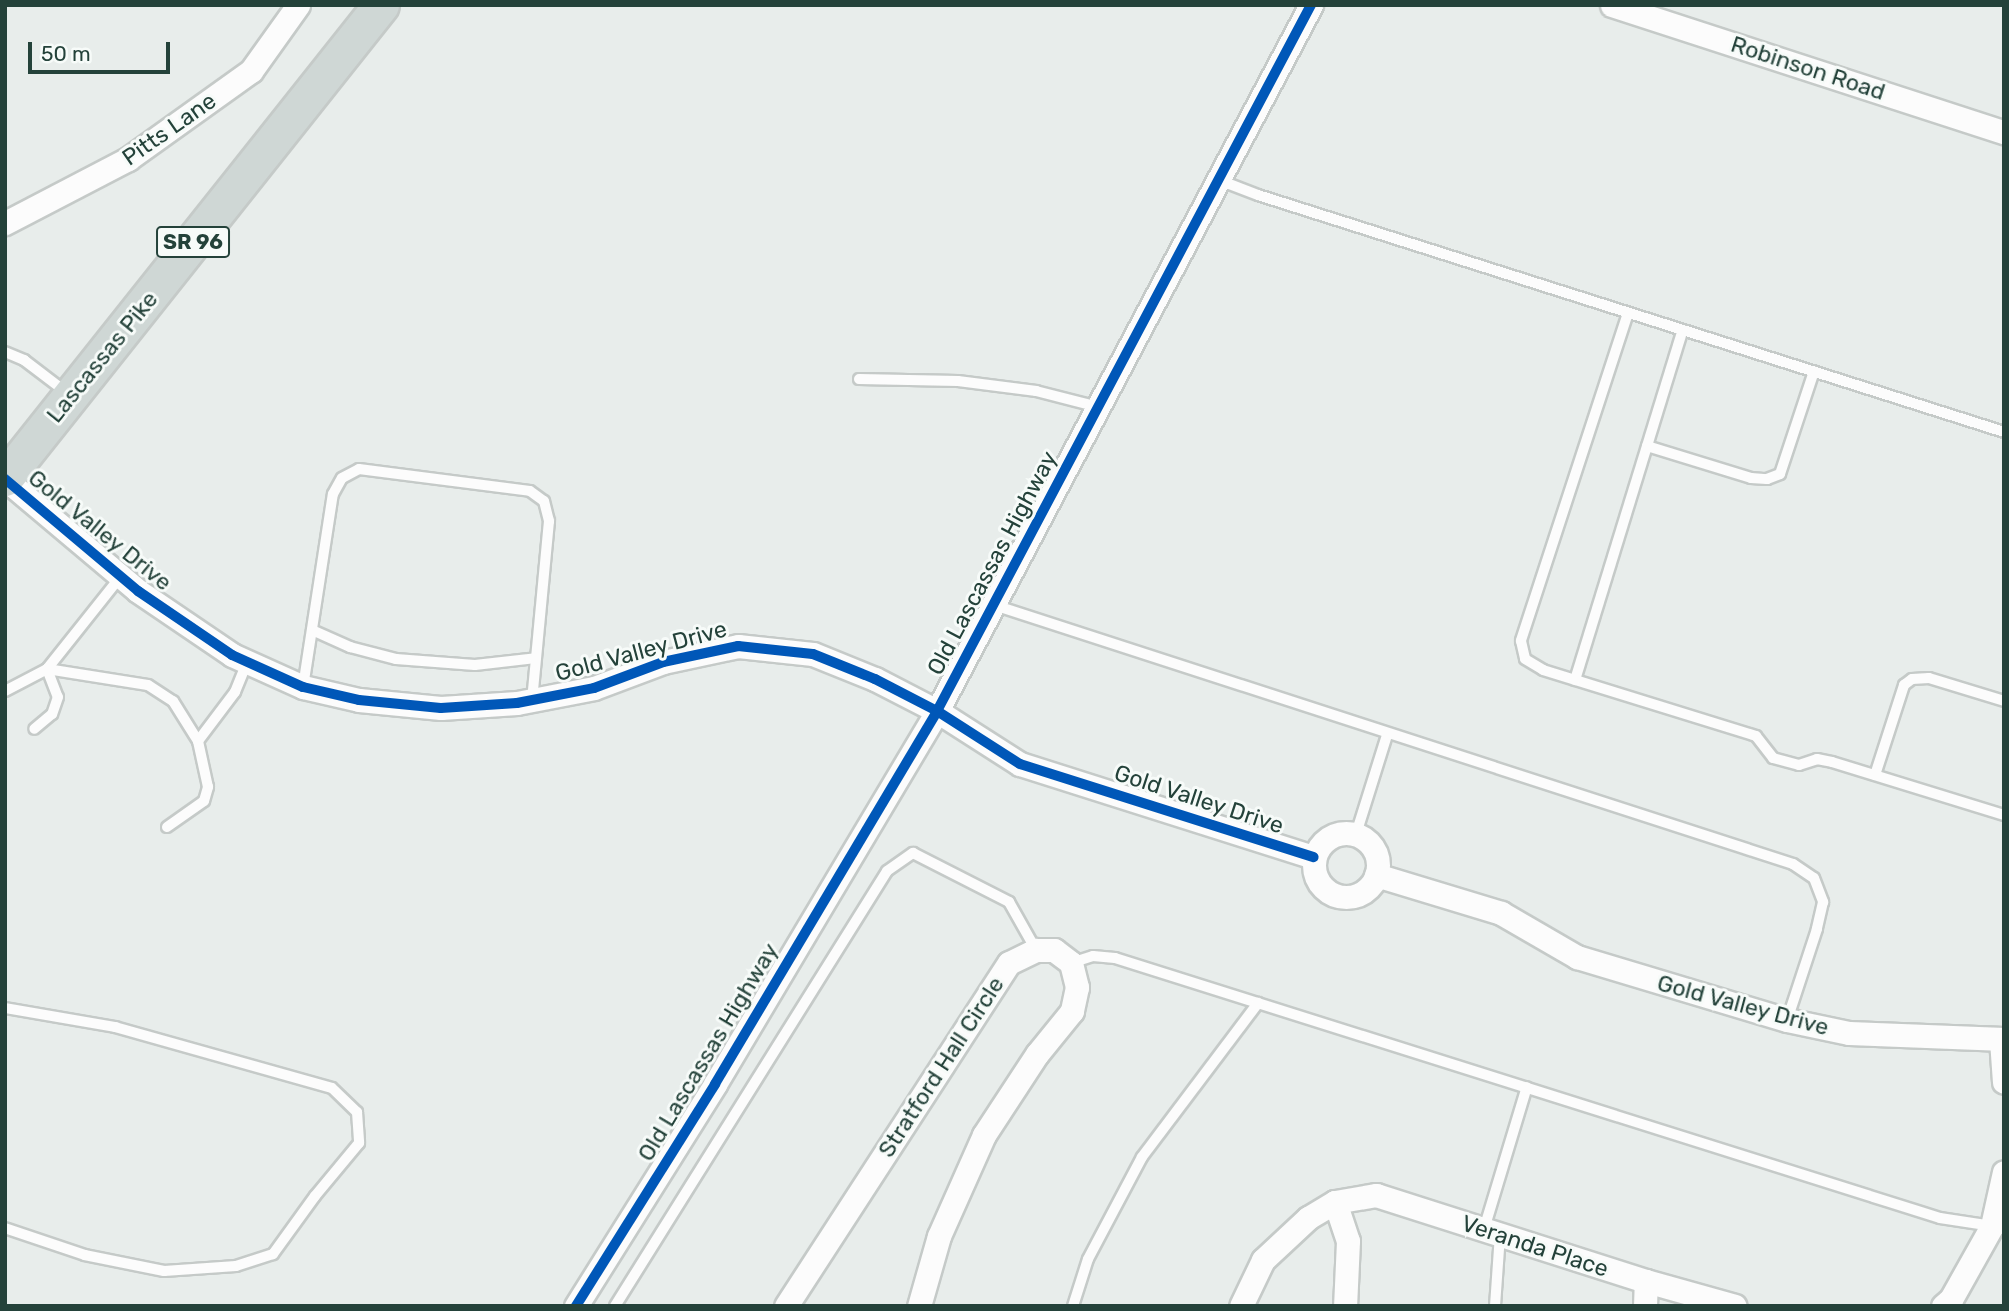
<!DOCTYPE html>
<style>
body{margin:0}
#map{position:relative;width:2009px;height:1311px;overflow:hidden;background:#e8edeb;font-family:Rubik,sans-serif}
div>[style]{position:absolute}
.roads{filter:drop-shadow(2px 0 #c5cac8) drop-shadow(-2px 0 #c5cac8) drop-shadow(0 2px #c5cac8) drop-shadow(0 -2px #c5cac8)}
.service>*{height:10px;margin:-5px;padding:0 5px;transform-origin:5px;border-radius:5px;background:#fcfcfc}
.minor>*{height:23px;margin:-11.5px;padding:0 11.5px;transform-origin:11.5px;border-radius:11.5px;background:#fcfcfc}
.minor>.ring{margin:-11.5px;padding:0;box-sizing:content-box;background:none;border:23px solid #fcfcfc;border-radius:50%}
.primary>*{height:35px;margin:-17.5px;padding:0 17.5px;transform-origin:17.5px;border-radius:17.5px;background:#cfd7d5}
.cycleway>*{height:10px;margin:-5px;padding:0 5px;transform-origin:5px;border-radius:5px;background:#0057b8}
span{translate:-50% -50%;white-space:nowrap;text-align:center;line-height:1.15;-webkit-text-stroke:6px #f7fbf9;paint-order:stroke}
.shield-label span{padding:2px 5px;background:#f7fbf9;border:2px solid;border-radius:5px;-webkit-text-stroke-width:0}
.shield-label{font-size:21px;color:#24423a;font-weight:700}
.street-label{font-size:23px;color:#24423a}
.frame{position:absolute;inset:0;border:7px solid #24423a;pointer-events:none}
.scale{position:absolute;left:28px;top:42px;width:142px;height:32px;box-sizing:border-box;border:4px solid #24423a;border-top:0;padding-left:9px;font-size:21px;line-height:24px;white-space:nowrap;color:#24423a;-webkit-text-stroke:5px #f7fbf9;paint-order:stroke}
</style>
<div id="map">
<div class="roads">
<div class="service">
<i style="left:1219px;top:180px;width:42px;rotate:21deg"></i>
<i style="left:1258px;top:195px;width:783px;rotate:17.62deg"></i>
<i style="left:1628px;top:313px;width:345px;rotate:108.1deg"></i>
<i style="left:1521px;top:641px;width:18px;rotate:77deg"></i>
<i style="left:1525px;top:659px;width:21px;rotate:31deg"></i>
<i style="left:1543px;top:670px;width:223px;rotate:17.2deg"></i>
<i style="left:1756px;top:736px;width:28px;rotate:52deg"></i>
<i style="left:1773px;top:758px;width:27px;rotate:15deg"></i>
<i style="left:1799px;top:765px;width:19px;rotate:-18deg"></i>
<i style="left:1817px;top:759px;width:15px;rotate:11deg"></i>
<i style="left:1832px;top:762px;width:180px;rotate:17.1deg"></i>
<i style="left:5px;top:352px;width:21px;rotate:23deg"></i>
<i style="left:24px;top:360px;width:53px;rotate:37.3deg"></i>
<i style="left:859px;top:379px;width:99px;rotate:1.2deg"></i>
<i style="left:958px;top:381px;width:79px;rotate:7.3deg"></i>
<i style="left:1036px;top:391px;width:65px;rotate:14.3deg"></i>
<i style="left:1647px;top:446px;width:109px;rotate:17.1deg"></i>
<i style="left:1751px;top:478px;width:16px;rotate:4deg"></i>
<i style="left:1767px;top:479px;width:14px;rotate:-21deg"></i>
<i style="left:1780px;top:474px;width:108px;rotate:-71.7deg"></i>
<i style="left:121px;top:576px;width:119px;rotate:128.5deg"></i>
<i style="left:47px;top:669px;width:102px;rotate:9deg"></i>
<i style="left:148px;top:685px;width:30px;rotate:33deg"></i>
<i style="left:173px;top:701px;width:47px;rotate:58deg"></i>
<i style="left:198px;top:741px;width:61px;rotate:-52.9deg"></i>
<i style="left:235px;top:692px;width:31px;rotate:-68deg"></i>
<i style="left:994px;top:605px;width:840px;rotate:17.96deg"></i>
<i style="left:1793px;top:864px;width:25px;rotate:34deg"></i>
<i style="left:1814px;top:878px;width:26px;rotate:69deg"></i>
<i style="left:1823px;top:902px;width:28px;rotate:103deg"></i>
<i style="left:1817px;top:929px;width:96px;rotate:108.2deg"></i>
<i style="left:312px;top:630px;width:42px;rotate:24.1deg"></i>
<i style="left:350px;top:647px;width:48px;rotate:14.6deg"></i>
<i style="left:396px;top:659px;width:79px;rotate:4.3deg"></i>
<i style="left:475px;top:665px;width:61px;rotate:-6.5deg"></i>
<i style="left:1575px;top:680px;width:366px;rotate:-72.9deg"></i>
<i style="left:303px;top:687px;width:195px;rotate:-81.2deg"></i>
<i style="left:333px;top:494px;width:18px;rotate:-61deg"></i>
<i style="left:342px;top:478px;width:19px;rotate:-28deg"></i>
<i style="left:359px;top:469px;width:172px;rotate:7.3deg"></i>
<i style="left:530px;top:491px;width:17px;rotate:36deg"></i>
<i style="left:544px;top:501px;width:21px;rotate:76deg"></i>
<i style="left:549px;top:521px;width:180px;rotate:95.4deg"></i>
<i style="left:5px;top:691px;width:47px;rotate:-27.6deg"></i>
<i style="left:47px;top:669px;width:30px;rotate:69deg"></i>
<i style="left:58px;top:697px;width:18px;rotate:109deg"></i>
<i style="left:52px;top:714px;width:23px;rotate:140deg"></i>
<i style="left:1875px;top:775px;width:95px;rotate:-72.1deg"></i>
<i style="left:1904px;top:685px;width:10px;rotate:-37deg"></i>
<i style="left:1912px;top:679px;width:17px;rotate:-3deg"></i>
<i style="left:1929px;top:678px;width:78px;rotate:17deg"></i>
<i style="left:167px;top:827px;width:45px;rotate:-35.1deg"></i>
<i style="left:204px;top:801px;width:15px;rotate:-74deg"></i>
<i style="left:208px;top:787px;width:47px;rotate:-102.3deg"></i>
<i style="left:1356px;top:834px;width:104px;rotate:-72.6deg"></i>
<i style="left:1071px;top:963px;width:23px;rotate:-18deg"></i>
<i style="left:1093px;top:956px;width:22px;rotate:5deg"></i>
<i style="left:1115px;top:958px;width:865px;rotate:17.49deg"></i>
<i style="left:1940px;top:1218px;width:53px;rotate:8.7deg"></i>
<i style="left:5px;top:1008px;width:112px;rotate:9.8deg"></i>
<i style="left:115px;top:1027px;width:225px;rotate:15.7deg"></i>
<i style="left:332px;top:1088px;width:35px;rotate:44deg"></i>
<i style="left:357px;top:1112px;width:31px;rotate:86deg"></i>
<i style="left:359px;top:1143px;width:69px;rotate:129.7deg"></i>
<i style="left:315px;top:1196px;width:72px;rotate:125.9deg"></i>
<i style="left:273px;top:1254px;width:39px;rotate:162deg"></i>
<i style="left:236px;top:1266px;width:72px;rotate:176deg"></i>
<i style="left:164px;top:1271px;width:81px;rotate:-168.6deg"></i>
<i style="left:85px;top:1255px;width:84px;rotate:-161.4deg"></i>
<i style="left:1484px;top:1229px;width:148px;rotate:-73.2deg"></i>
<i style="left:615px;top:1306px;width:513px;rotate:-57.98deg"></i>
<i style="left:887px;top:871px;width:32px;rotate:-35deg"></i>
<i style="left:913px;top:853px;width:108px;rotate:27deg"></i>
<i style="left:1009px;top:902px;width:55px;rotate:60.6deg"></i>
<i style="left:1073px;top:1306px;width:49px;rotate:-72.3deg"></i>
<i style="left:1088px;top:1259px;width:115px;rotate:-62.1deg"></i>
<i style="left:1142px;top:1157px;width:193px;rotate:-53deg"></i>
<i style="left:1495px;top:1306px;width:72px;rotate:-86deg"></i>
</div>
<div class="minor">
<i style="left:1612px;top:5px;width:412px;rotate:18deg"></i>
<i style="left:5px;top:223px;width:139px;rotate:-27.5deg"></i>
<i style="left:128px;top:159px;width:151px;rotate:-35.6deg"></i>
<i style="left:251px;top:71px;width:81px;rotate:-54.5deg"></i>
<i style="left:5px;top:479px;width:174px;rotate:40.1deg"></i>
<i style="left:138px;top:591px;width:114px;rotate:34.2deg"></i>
<i style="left:232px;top:655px;width:78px;rotate:24.3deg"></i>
<i style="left:303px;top:687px;width:57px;rotate:13.1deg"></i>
<i style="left:359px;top:700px;width:82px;rotate:5.6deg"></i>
<i style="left:441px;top:708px;width:76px;rotate:-3.8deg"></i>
<i style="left:517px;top:703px;width:78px;rotate:-11deg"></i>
<i style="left:594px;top:688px;width:74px;rotate:-20.6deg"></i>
<i style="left:663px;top:662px;width:77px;rotate:-12deg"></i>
<i style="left:738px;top:646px;width:75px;rotate:6.1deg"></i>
<i style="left:813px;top:654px;width:67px;rotate:22deg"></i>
<i style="left:875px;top:679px;width:70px;rotate:27.3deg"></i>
<i style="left:937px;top:711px;width:98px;rotate:32.6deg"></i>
<i style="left:1020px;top:764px;width:308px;rotate:17.6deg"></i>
<i class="ring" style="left:1314px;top:833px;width:41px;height:41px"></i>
<i style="left:1376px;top:875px;width:131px;rotate:16.9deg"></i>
<i style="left:1501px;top:913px;width:88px;rotate:30.1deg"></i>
<i style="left:1577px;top:957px;width:219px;rotate:16.7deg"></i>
<i style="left:1787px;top:1020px;width:63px;rotate:11.8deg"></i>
<i style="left:1849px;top:1033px;width:155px;rotate:2.2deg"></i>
<i style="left:2001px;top:1040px;width:42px;rotate:85.9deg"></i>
<i style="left:1335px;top:1202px;width:42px;rotate:-9.7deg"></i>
<i style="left:1376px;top:1195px;width:283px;rotate:17.7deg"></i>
<i style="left:1646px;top:1281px;width:92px;rotate:15.7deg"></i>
<i style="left:576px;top:1306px;width:262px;rotate:-57.9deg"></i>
<i style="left:715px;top:1084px;width:434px;rotate:-59.2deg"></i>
<i style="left:937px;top:711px;width:799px;rotate:-62.09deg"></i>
<i style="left:786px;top:1306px;width:409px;rotate:-57deg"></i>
<i style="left:1009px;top:963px;width:30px;rotate:-26deg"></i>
<i style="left:1036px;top:950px;width:18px"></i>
<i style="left:1054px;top:950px;width:21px;rotate:37deg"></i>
<i style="left:1071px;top:963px;width:25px;rotate:76deg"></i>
<i style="left:1077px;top:987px;width:25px;rotate:102deg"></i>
<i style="left:1072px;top:1011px;width:55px;rotate:129.1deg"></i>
<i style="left:1037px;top:1054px;width:97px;rotate:123.2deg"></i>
<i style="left:984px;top:1135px;width:111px;rotate:114deg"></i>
<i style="left:939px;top:1236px;width:73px;rotate:105.9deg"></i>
<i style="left:1241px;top:1306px;width:51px;rotate:-64.4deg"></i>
<i style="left:1263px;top:1260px;width:62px;rotate:-43deg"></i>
<i style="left:1308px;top:1218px;width:31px;rotate:-31deg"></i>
<i style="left:1335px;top:1202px;width:41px;rotate:71.6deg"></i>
<i style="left:1348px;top:1241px;width:65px;rotate:92.6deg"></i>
<i style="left:1645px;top:1306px;width:25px;rotate:-88deg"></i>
<i style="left:1943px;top:1306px;width:11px;rotate:-41deg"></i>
<i style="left:1951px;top:1299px;width:84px;rotate:-60.7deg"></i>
<i style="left:1992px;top:1226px;width:55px;rotate:-77.5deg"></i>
</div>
<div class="primary">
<i style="left:5px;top:478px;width:604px;rotate:-51.52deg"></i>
</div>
</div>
<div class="cycleway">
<i style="left:5px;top:479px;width:174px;rotate:40.1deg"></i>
<i style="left:138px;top:591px;width:114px;rotate:34.2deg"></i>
<i style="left:232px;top:655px;width:78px;rotate:24.3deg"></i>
<i style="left:303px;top:687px;width:57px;rotate:13.1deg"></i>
<i style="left:359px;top:700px;width:82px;rotate:5.6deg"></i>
<i style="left:441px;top:708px;width:76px;rotate:-3.8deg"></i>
<i style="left:517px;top:703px;width:78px;rotate:-11deg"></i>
<i style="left:594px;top:688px;width:74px;rotate:-20.6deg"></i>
<i style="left:663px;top:662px;width:77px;rotate:-12deg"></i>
<i style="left:738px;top:646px;width:75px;rotate:6.1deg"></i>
<i style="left:813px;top:654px;width:67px;rotate:22deg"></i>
<i style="left:875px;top:679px;width:70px;rotate:27.3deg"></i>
<i style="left:937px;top:711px;width:98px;rotate:32.6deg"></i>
<i style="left:1020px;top:764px;width:308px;rotate:17.6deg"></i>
<i style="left:576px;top:1306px;width:262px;rotate:-57.9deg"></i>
<i style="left:715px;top:1084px;width:434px;rotate:-59.2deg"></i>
<i style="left:937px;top:711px;width:799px;rotate:-62.09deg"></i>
</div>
<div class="shield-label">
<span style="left:193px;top:242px">SR 96</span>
</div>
<div class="street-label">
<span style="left:1808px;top:68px;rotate:18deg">Robinson Road</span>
<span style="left:169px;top:129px;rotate:-35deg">Pitts Lane</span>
<span style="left:102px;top:357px;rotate:-51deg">Lascassas Pike</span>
<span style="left:100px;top:530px;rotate:39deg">Gold Valley Drive</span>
<span style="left:992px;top:563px;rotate:-62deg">Old Lascassas Highway</span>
<span style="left:641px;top:651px;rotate:-15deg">Gold Valley Drive</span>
<span style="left:1199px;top:799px;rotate:18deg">Gold Valley Drive</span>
<span style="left:1743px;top:1005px;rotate:15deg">Gold Valley Drive</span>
<span style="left:708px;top:1052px;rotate:-59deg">Old Lascassas Highway</span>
<span style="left:941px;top:1067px;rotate:-57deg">Stratford Hall Circle</span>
<span style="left:1535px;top:1246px;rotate:18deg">Veranda Place</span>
</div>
<div class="frame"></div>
<div class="scale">50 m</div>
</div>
